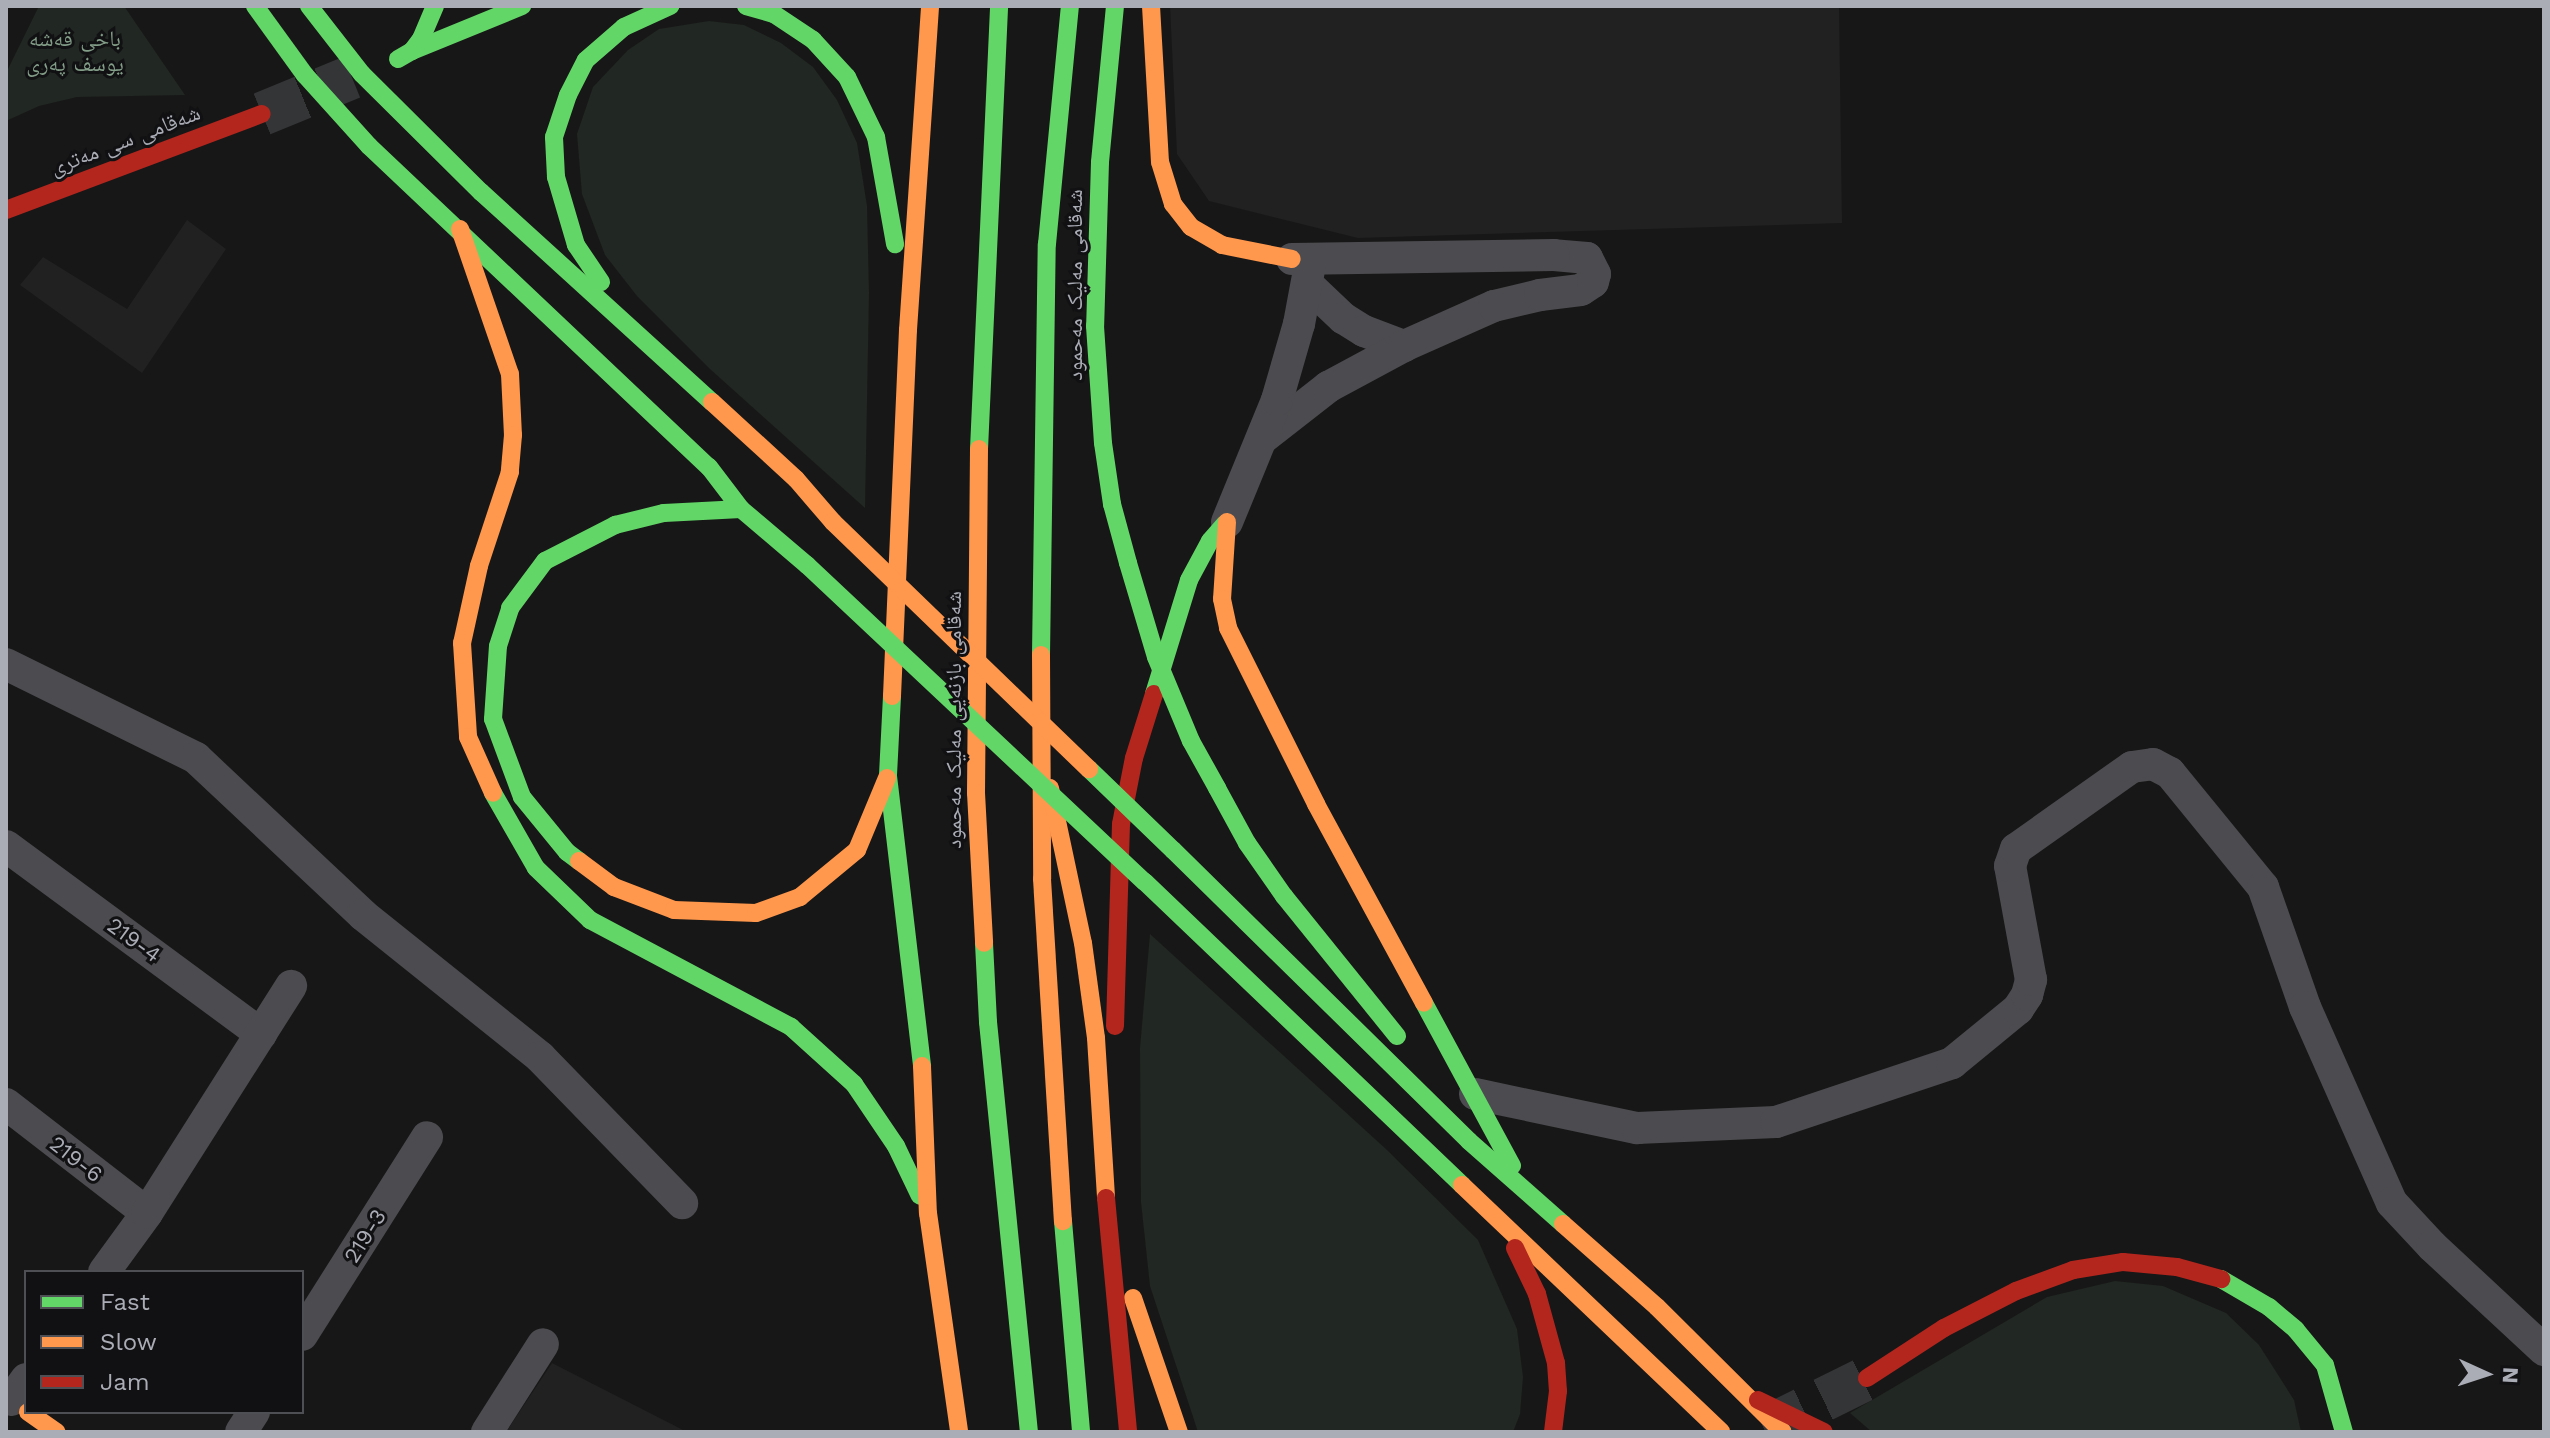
<!DOCTYPE html>
<meta charset="utf-8">
<style>
body{margin:0}
#map{position:relative;width:2550px;height:1438px;overflow:hidden;background:#171717;font-family:"Work Sans","Noto Naskh Arabic",sans-serif}
div>[style]{position:absolute}
.built>*{inset:0;background:#212122}
.green>*{inset:0;background:#212722}
.secondary-tunnel>*{height:44px;margin-top:-22px;transform-origin:0;background:repeating-linear-gradient(90deg,#343537 0 44px,transparent 0 66px)}
.primary-tunnel>*{height:44px;margin-top:-22px;transform-origin:0;background:repeating-linear-gradient(90deg,#343537 0 44px,transparent 0 66px)}
.street>*{height:32px;margin:-16px;padding:0 16px;transform-origin:16px;border-radius:16px;background:#4c4c50}
.fast>*{height:18px;margin:-9px;padding:0 9px;transform-origin:9px;border-radius:9px;background:#63d668}
.slow>*{height:18px;margin:-9px;padding:0 9px;transform-origin:9px;border-radius:9px;background:#ff974d}
.jam>*{height:18px;margin:-9px;padding:0 9px;transform-origin:9px;border-radius:9px;background:#b3261e}
.fast-bridge>*{height:18px;margin:-9px;padding:0 9px;transform-origin:9px;border-radius:9px;background:#63d668}
.slow-bridge>*{height:18px;margin:-9px;padding:0 9px;transform-origin:9px;border-radius:9px;background:#ff974d}
span{translate:-50% -50%;white-space:nowrap;text-align:center;line-height:1.15;-webkit-text-stroke:6px #111113;paint-order:stroke}
.park-label{font-size:22px;color:#839e88}
.street-label{font-size:22px;color:#aaacb6}
.frame{position:absolute;inset:0;border:8px solid #aaacb6;pointer-events:none}
.legend{position:absolute;left:24px;top:1270px;width:280px;height:144px;box-sizing:border-box;background:#111113;border:2px solid #4e4f54;margin:0;padding:10px 14px;list-style:none;font-size:24px;color:#aaacb6}
.legend li{display:flex;align-items:center;gap:16px;height:40px}
.legend b{width:40px;border:2px solid #4e4f54}
.north{position:absolute;left:2446px;top:1334px;width:80px;height:80px;-webkit-text-stroke:6px #111113;paint-order:stroke;rotate:93deg;font-size:22px;font-weight:700;line-height:32px;text-align:center;color:#aaacb6}
.north::after{content:'';display:block;margin:auto;width:28px;height:36px;background:#aaacb6;clip-path:polygon(50% 0,100% 100%,50% 72%,0 100%)}
</style>
<div id="map">
<div class="built">
<i style="clip-path:polygon(1170px 6px,1839px 6px,1842px 223px,1358px 238px,1209px 201px,1177px 154px)"></i>
<i style="clip-path:polygon(187px 220px,226px 249px,142px 373px,20px 285px,43px 257px,127px 309px)"></i>
<i style="clip-path:polygon(552px 1363px,687px 1432px,506px 1432px)"></i>
</div>
<div class="green">
<i style="clip-path:polygon(39px 6px,124px 6px,185px 95px,77px 97px,39px 106px,6px 121px,6px 73px)"></i>
<i style="clip-path:polygon(709px 21px,744px 25px,781px 43px,813px 67px,837px 100px,857px 143px,867px 206px,869px 293px,865px 508px,710px 369px,637px 296px,605px 255px,582px 194px,577px 134px,593px 87px,628px 50px,659px 29px)"></i>
<i style="clip-path:polygon(1150px 934px,1387px 1150px,1478px 1240px,1517px 1329px,1523px 1377px,1520px 1414px,1513px 1432px,1198px 1432px,1150px 1286px,1141px 1202px,1140px 1048px)"></i>
<i style="clip-path:polygon(2115px 1281px,2163px 1286px,2226px 1313px,2259px 1345px,2294px 1400px,2301px 1432px,1872px 1432px,1850px 1413px,2047px 1297px)"></i>
</div>
<div class="secondary-tunnel">
<i style="left:262px;top:114px;width:97px;rotate:-22.3deg"></i>
</div>
<div class="primary-tunnel">
<i style="left:1764px;top:1429px;width:115px;rotate:-26.3deg"></i>
</div>
<div class="street">
<i style="left:1307px;top:284px;width:50px;rotate:43.4deg"></i>
<i style="left:1343px;top:318px;width:25px;rotate:32deg"></i>
<i style="left:1364px;top:331px;width:43px;rotate:20.6deg"></i>
<i style="left:1263px;top:438px;width:83px;rotate:-38.1deg"></i>
<i style="left:1328px;top:387px;width:86px;rotate:-28.3deg"></i>
<i style="left:1404px;top:346px;width:98px;rotate:-24deg"></i>
<i style="left:1494px;top:306px;width:47px;rotate:-13.4deg"></i>
<i style="left:1540px;top:295px;width:41px;rotate:-7deg"></i>
<i style="left:1581px;top:290px;width:14px;rotate:-34deg"></i>
<i style="left:1593px;top:282px;width:8px;rotate:-76deg"></i>
<i style="left:1595px;top:274px;width:18px;rotate:-117deg"></i>
<i style="left:1587px;top:258px;width:33px;rotate:-175deg"></i>
<i style="left:1554px;top:255px;width:262px;rotate:179.1deg"></i>
<i style="left:1227px;top:522px;width:132px;rotate:-67.7deg"></i>
<i style="left:1277px;top:400px;width:79px;rotate:-73.9deg"></i>
<i style="left:1299px;top:324px;width:66px;rotate:-79.5deg"></i>
<i style="left:6px;top:664px;width:212px;rotate:26.3deg"></i>
<i style="left:196px;top:758px;width:229px;rotate:43.2deg"></i>
<i style="left:363px;top:915px;width:227px;rotate:38.7deg"></i>
<i style="left:540px;top:1057px;width:204px;rotate:45.8deg"></i>
<i style="left:6px;top:846px;width:317px;rotate:36.4deg"></i>
<i style="left:1475px;top:1094px;width:166px;rotate:11.9deg"></i>
<i style="left:1637px;top:1128px;width:139px;rotate:-2.5deg"></i>
<i style="left:1776px;top:1122px;width:186px;rotate:-18.5deg"></i>
<i style="left:1952px;top:1063px;width:85px;rotate:-39.3deg"></i>
<i style="left:2018px;top:1009px;width:17px;rotate:-57deg"></i>
<i style="left:2027px;top:995px;width:16px;rotate:-75deg"></i>
<i style="left:2031px;top:980px;width:116px;rotate:-100.4deg"></i>
<i style="left:2010px;top:866px;width:18px;rotate:-71deg"></i>
<i style="left:2016px;top:849px;width:142px;rotate:-35.3deg"></i>
<i style="left:2132px;top:767px;width:21px;rotate:-8deg"></i>
<i style="left:2153px;top:764px;width:19px;rotate:28deg"></i>
<i style="left:2170px;top:773px;width:147px;rotate:50.8deg"></i>
<i style="left:2263px;top:887px;width:127px;rotate:70.7deg"></i>
<i style="left:2305px;top:1007px;width:214px;rotate:66.1deg"></i>
<i style="left:2392px;top:1203px;width:59px;rotate:47.1deg"></i>
<i style="left:2432px;top:1246px;width:153px;rotate:42.9deg"></i>
<i style="left:6px;top:1104px;width:178px;rotate:37.7deg"></i>
<i style="left:104px;top:1272px;width:73px;rotate:-53.9deg"></i>
<i style="left:147px;top:1213px;width:269px;rotate:-57.6deg"></i>
<i style="left:302px;top:1335px;width:234px;rotate:-57.7deg"></i>
<i style="left:11px;top:1400px;width:26px;rotate:-54deg"></i>
<i style="left:241px;top:1432px;width:24px;rotate:-57deg"></i>
<i style="left:487px;top:1432px;width:104px;rotate:-57.5deg"></i>
</div>
<div class="fast">
<i style="left:255px;top:6px;width:85px;rotate:54.1deg"></i>
<i style="left:305px;top:75px;width:96px;rotate:48deg"></i>
<i style="left:369px;top:146px;width:468px;rotate:43.4deg"></i>
<i style="left:709px;top:467px;width:53px;rotate:52.7deg"></i>
<i style="left:741px;top:509px;width:87px;rotate:40.3deg"></i>
<i style="left:309px;top:6px;width:86px;rotate:52.1deg"></i>
<i style="left:362px;top:74px;width:168px;rotate:44.8deg"></i>
<i style="left:481px;top:192px;width:312px;rotate:42.3deg"></i>
<i style="left:746px;top:6px;width:29px;rotate:16deg"></i>
<i style="left:774px;top:14px;width:47px;rotate:33.7deg"></i>
<i style="left:813px;top:40px;width:50px;rotate:47.4deg"></i>
<i style="left:847px;top:77px;width:67px;rotate:64.2deg"></i>
<i style="left:876px;top:137px;width:109px;rotate:79.9deg"></i>
<i style="left:1115px;top:6px;width:157px;rotate:95.5deg"></i>
<i style="left:1100px;top:162px;width:164px;rotate:91.7deg"></i>
<i style="left:1095px;top:326px;width:117px;rotate:86.1deg"></i>
<i style="left:1103px;top:443px;width:62px;rotate:81.6deg"></i>
<i style="left:1112px;top:504px;width:61px;rotate:74.8deg"></i>
<i style="left:412px;top:51px;width:119px;rotate:-22.2deg"></i>
<i style="left:398px;top:59px;width:16px;rotate:-30deg"></i>
<i style="left:412px;top:51px;width:15px;rotate:-53deg"></i>
<i style="left:421px;top:39px;width:36px;rotate:-67deg"></i>
<i style="left:601px;top:282px;width:45px;rotate:-124deg"></i>
<i style="left:576px;top:245px;width:71px;rotate:-106.4deg"></i>
<i style="left:556px;top:177px;width:40px;rotate:-92.9deg"></i>
<i style="left:554px;top:137px;width:44px;rotate:-71.6deg"></i>
<i style="left:568px;top:95px;width:39px;rotate:-63deg"></i>
<i style="left:586px;top:60px;width:50px;rotate:-41deg"></i>
<i style="left:624px;top:27px;width:51px;rotate:-24.5deg"></i>
<i style="left:979px;top:449px;width:443px;rotate:-87.4deg"></i>
<i style="left:1041px;top:655px;width:411px;rotate:-89.2deg"></i>
<i style="left:1047px;top:244px;width:239px;rotate:-84.5deg"></i>
<i style="left:1154px;top:694px;width:119px;rotate:-72.9deg"></i>
<i style="left:1189px;top:580px;width:44px;rotate:-61.7deg"></i>
<i style="left:1210px;top:541px;width:23px;rotate:-49deg"></i>
<i style="left:892px;top:696px;width:80px;rotate:92.9deg"></i>
<i style="left:888px;top:776px;width:292px;rotate:83.3deg"></i>
<i style="left:1217px;top:788px;width:63px;rotate:61.4deg"></i>
<i style="left:1247px;top:843px;width:65px;rotate:55.1deg"></i>
<i style="left:1284px;top:896px;width:180px;rotate:51.1deg"></i>
<i style="left:493px;top:793px;width:86px;rotate:60.2deg"></i>
<i style="left:536px;top:868px;width:75px;rotate:43.9deg"></i>
<i style="left:590px;top:920px;width:228px;rotate:28deg"></i>
<i style="left:791px;top:1027px;width:85px;rotate:42.1deg"></i>
<i style="left:854px;top:1084px;width:75px;rotate:55.9deg"></i>
<i style="left:896px;top:1146px;width:55px;rotate:64.4deg"></i>
<i style="left:1173px;top:850px;width:415px;rotate:44.5deg"></i>
<i style="left:1469px;top:1141px;width:125px;rotate:41.4deg"></i>
<i style="left:579px;top:861px;width:15px;rotate:-143deg"></i>
<i style="left:567px;top:852px;width:71px;rotate:-129.3deg"></i>
<i style="left:522px;top:797px;width:83px;rotate:-110.4deg"></i>
<i style="left:493px;top:719px;width:73px;rotate:-86.1deg"></i>
<i style="left:498px;top:646px;width:40px;rotate:-72deg"></i>
<i style="left:510px;top:608px;width:59px;rotate:-53.3deg"></i>
<i style="left:545px;top:561px;width:79px;rotate:-27.2deg"></i>
<i style="left:615px;top:525px;width:50px;rotate:-13.8deg"></i>
<i style="left:664px;top:513px;width:77px;rotate:-3deg"></i>
<i style="left:1145px;top:882px;width:439px;rotate:43.7deg"></i>
<i style="left:984px;top:943px;width:79px;rotate:87.1deg"></i>
<i style="left:988px;top:1022px;width:412px;rotate:84.3deg"></i>
<i style="left:1424px;top:1003px;width:185px;rotate:61.6deg"></i>
<i style="left:1063px;top:1221px;width:212px;rotate:85.1deg"></i>
<i style="left:2221px;top:1279px;width:56px;rotate:30.3deg"></i>
<i style="left:2269px;top:1307px;width:35px;rotate:40deg"></i>
<i style="left:2296px;top:1330px;width:45px;rotate:50.4deg"></i>
<i style="left:2325px;top:1365px;width:70px;rotate:74.2deg"></i>
</div>
<div class="slow">
<i style="left:1151px;top:6px;width:156px;rotate:86.7deg"></i>
<i style="left:1160px;top:162px;width:44px;rotate:72.8deg"></i>
<i style="left:1173px;top:204px;width:29px;rotate:52deg"></i>
<i style="left:1191px;top:227px;width:36px;rotate:30deg"></i>
<i style="left:1222px;top:245px;width:71px;rotate:11.3deg"></i>
<i style="left:460px;top:229px;width:153px;rotate:71deg"></i>
<i style="left:510px;top:374px;width:61px;rotate:87.2deg"></i>
<i style="left:513px;top:435px;width:37px;rotate:95deg"></i>
<i style="left:510px;top:472px;width:99px;rotate:108.3deg"></i>
<i style="left:479px;top:566px;width:79px;rotate:102.4deg"></i>
<i style="left:462px;top:643px;width:94px;rotate:86.3deg"></i>
<i style="left:468px;top:737px;width:61px;rotate:65.9deg"></i>
<i style="left:712px;top:402px;width:114px;rotate:42.5deg"></i>
<i style="left:796px;top:479px;width:57px;rotate:49.3deg"></i>
<i style="left:979px;top:449px;width:344px;rotate:90.5deg"></i>
<i style="left:976px;top:793px;width:150px;rotate:86.9deg"></i>
<i style="left:1227px;top:522px;width:77px;rotate:93.7deg"></i>
<i style="left:1222px;top:599px;width:30px;rotate:78deg"></i>
<i style="left:1228px;top:628px;width:197px;rotate:63.4deg"></i>
<i style="left:1316px;top:804px;width:226px;rotate:61.5deg"></i>
<i style="left:1041px;top:655px;width:224px;rotate:89.7deg"></i>
<i style="left:1042px;top:879px;width:343px;rotate:86.5deg"></i>
<i style="left:892px;top:696px;width:366px;rotate:-87.5deg"></i>
<i style="left:908px;top:330px;width:325px;rotate:-86.1deg"></i>
<i style="left:1050px;top:788px;width:158px;rotate:78deg"></i>
<i style="left:1083px;top:943px;width:96px;rotate:82.2deg"></i>
<i style="left:1096px;top:1038px;width:160px;rotate:86.4deg"></i>
<i style="left:579px;top:861px;width:44px;rotate:36.6deg"></i>
<i style="left:614px;top:887px;width:64px;rotate:21deg"></i>
<i style="left:674px;top:910px;width:82px;rotate:2.1deg"></i>
<i style="left:756px;top:913px;width:47px;rotate:-20deg"></i>
<i style="left:800px;top:897px;width:74px;rotate:-39.5deg"></i>
<i style="left:857px;top:850px;width:78px;rotate:-67.4deg"></i>
<i style="left:922px;top:1066px;width:147px;rotate:87.7deg"></i>
<i style="left:928px;top:1213px;width:221px;rotate:81.9deg"></i>
<i style="left:1462px;top:1185px;width:358px;rotate:43.6deg"></i>
<i style="left:1563px;top:1224px;width:125px;rotate:41.4deg"></i>
<i style="left:1657px;top:1307px;width:177px;rotate:44.8deg"></i>
<i style="left:1133px;top:1298px;width:142px;rotate:71.1deg"></i>
<i style="left:28px;top:1412px;width:35px;rotate:35deg"></i>
</div>
<div class="jam">
<i style="left:6px;top:210px;width:273px;rotate:-20.6deg"></i>
<i style="left:1115px;top:1026px;width:202px;rotate:-88.3deg"></i>
<i style="left:1121px;top:824px;width:67px;rotate:-78.9deg"></i>
<i style="left:1134px;top:758px;width:67px;rotate:-72.6deg"></i>
<i style="left:1106px;top:1198px;width:235px;rotate:84.6deg"></i>
<i style="left:1515px;top:1248px;width:51px;rotate:64.4deg"></i>
<i style="left:1537px;top:1294px;width:72px;rotate:74.6deg"></i>
<i style="left:1556px;top:1363px;width:28px;rotate:86deg"></i>
<i style="left:1558px;top:1391px;width:41px;rotate:97deg"></i>
<i style="left:1867px;top:1378px;width:92px;rotate:-33deg"></i>
<i style="left:1944px;top:1328px;width:81px;rotate:-27.2deg"></i>
<i style="left:2016px;top:1291px;width:61px;rotate:-20.2deg"></i>
<i style="left:2073px;top:1270px;width:51px;rotate:-9.1deg"></i>
<i style="left:2123px;top:1262px;width:54px;rotate:5.3deg"></i>
<i style="left:2177px;top:1267px;width:46px;rotate:15.3deg"></i>
<i style="left:1758px;top:1400px;width:73px;rotate:25.9deg"></i>
</div>
<div class="fast-bridge">
<i style="left:1128px;top:563px;width:98px;rotate:73.4deg"></i>
<i style="left:1156px;top:657px;width:91px;rotate:67.4deg"></i>
<i style="left:1191px;top:741px;width:54px;rotate:61deg"></i>
<i style="left:807px;top:565px;width:463px;rotate:43.2deg"></i>
<i style="left:1089px;top:769px;width:117px;rotate:44deg"></i>
</div>
<div class="slow-bridge">
<i style="left:833px;top:522px;width:356px;rotate:44deg"></i>
</div>
<div class="park-label">
<span style="left:75px;top:51px">باخی قەشە<br>یوسف پەری</span>
</div>
<div class="street-label">
<span style="left:125px;top:140px;rotate:-21deg">شەقامی سی مەتری</span>
<span style="left:1075px;top:285px;rotate:-90deg">شەقامی مەلیک مەحمود</span>
<span style="left:954px;top:720px;rotate:-90deg">شەقامی بازنەیی مەلیک مەحمود</span>
<span style="left:134px;top:940px;rotate:36deg">219-4</span>
<span style="left:76px;top:1159px;rotate:38deg">219-6</span>
<span style="left:365px;top:1236px;rotate:-58deg">219-3</span>
</div>
<div class="frame"></div>
<ul class="legend">
<li><b style="height:10px;background:#63d668"></b>Fast</li>
<li><b style="height:10px;background:#ff974d"></b>Slow</li>
<li><b style="height:10px;background:#b3261e"></b>Jam</li>
</ul>
<div class="north">N</div>
</div>
